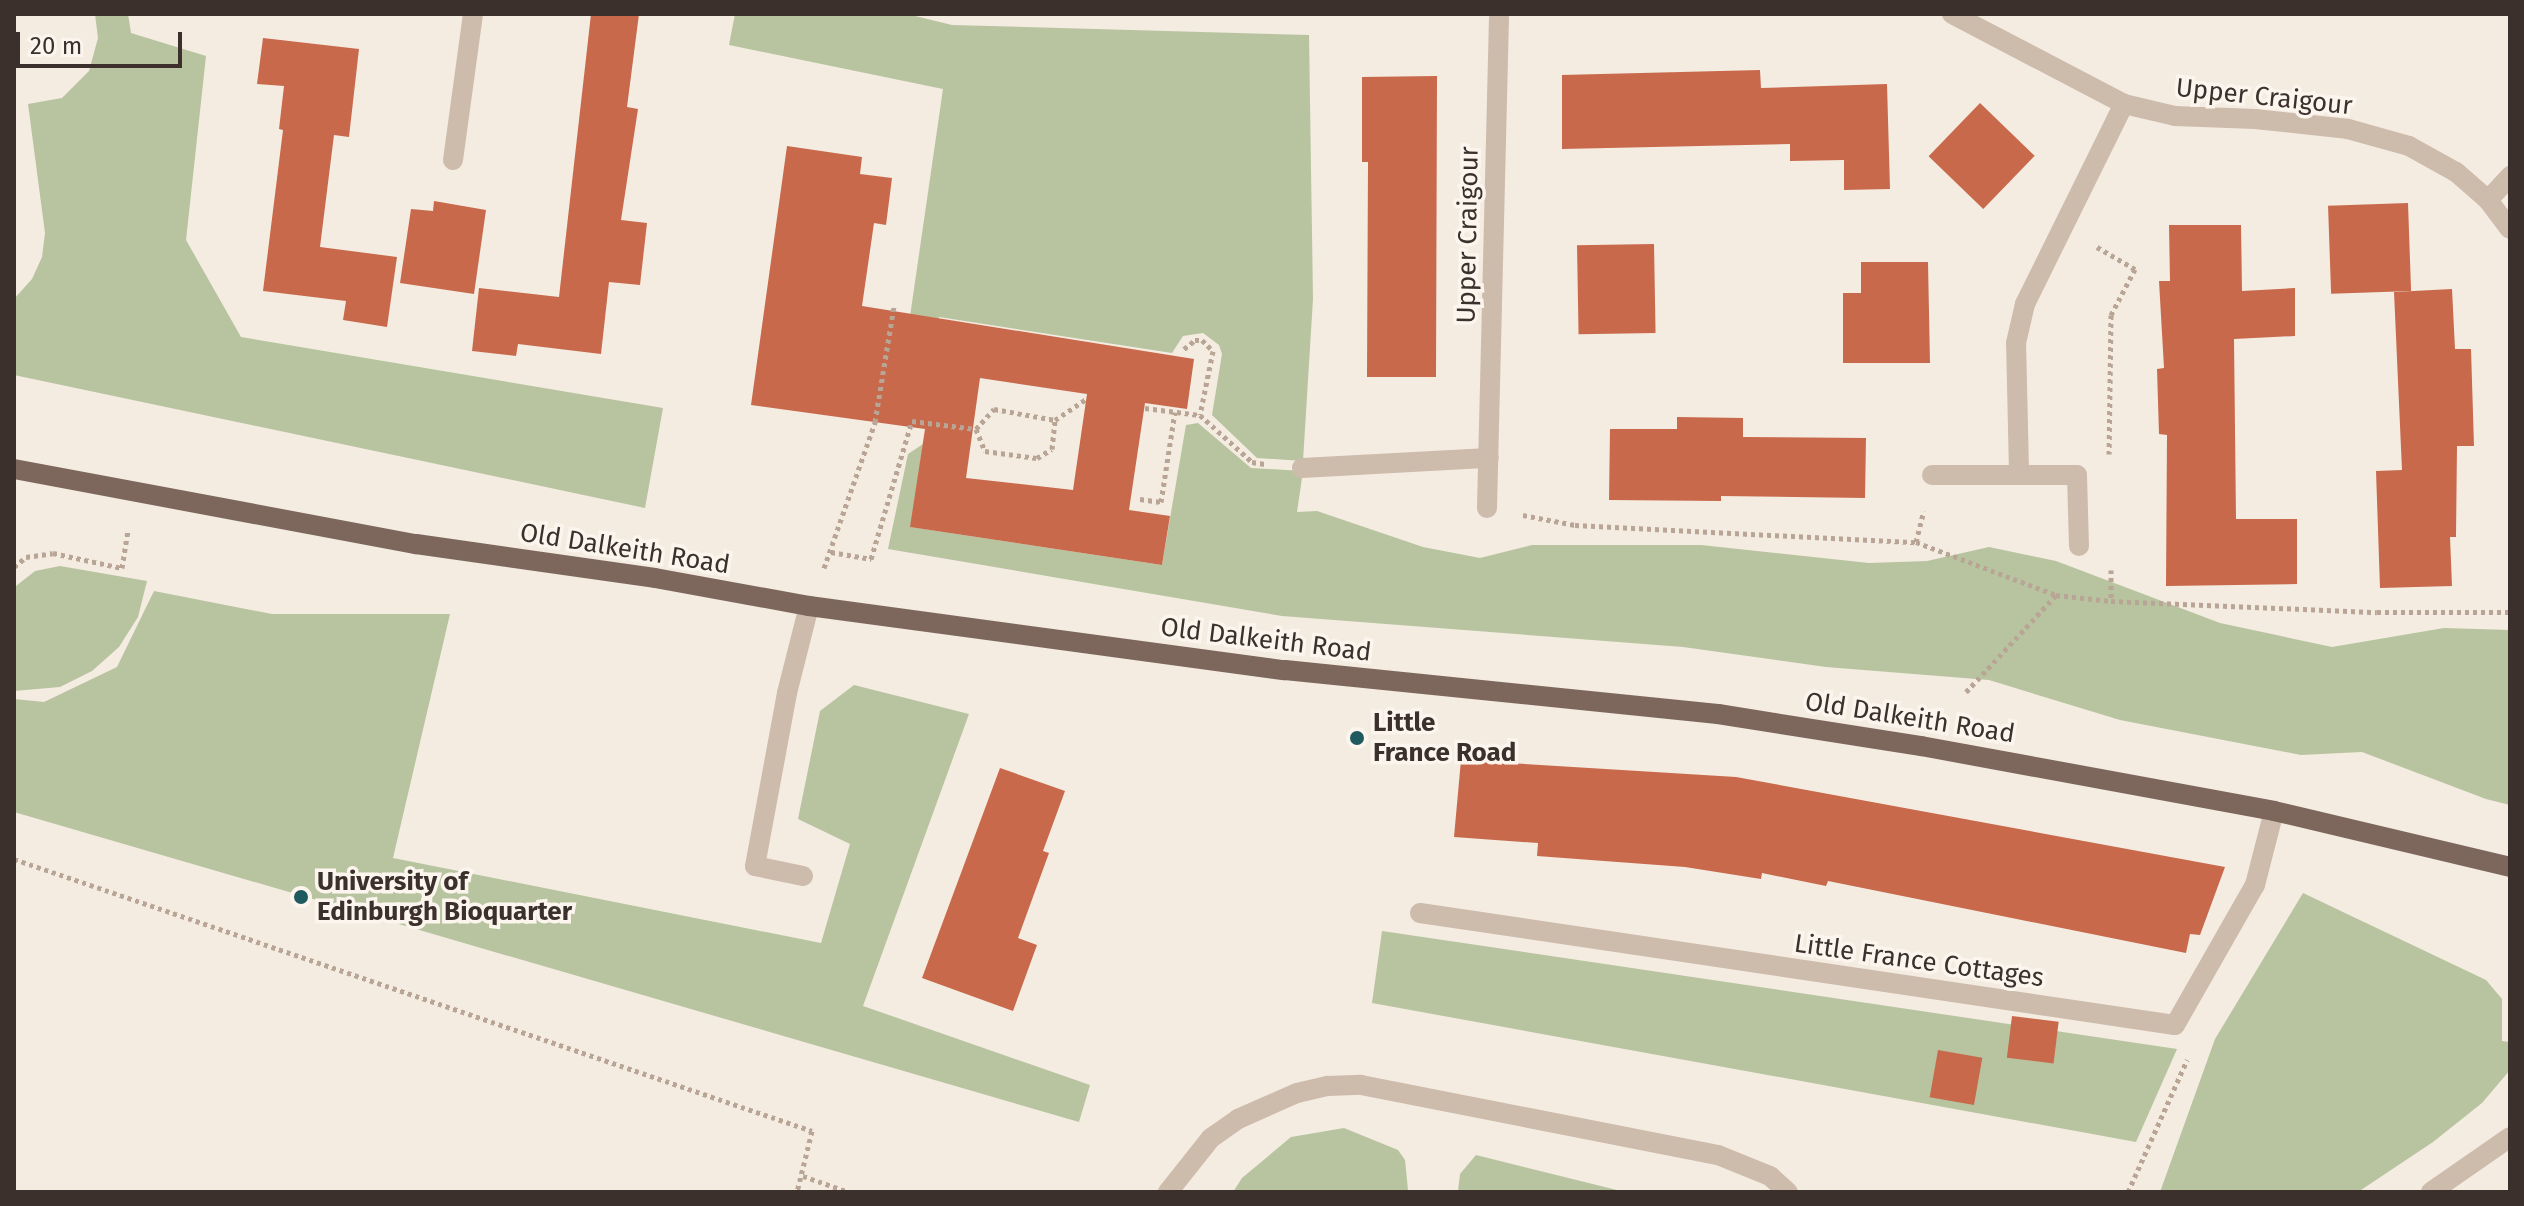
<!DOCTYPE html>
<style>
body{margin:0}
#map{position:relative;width:2524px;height:1206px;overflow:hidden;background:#f4ebe1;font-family:"Fira Sans",sans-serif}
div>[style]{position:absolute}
.green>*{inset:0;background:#b8c4a0}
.building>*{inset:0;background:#c8694b;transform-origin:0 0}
.path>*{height:5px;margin-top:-2.5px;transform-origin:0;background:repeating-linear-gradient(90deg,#b9a596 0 4px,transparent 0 8px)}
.service>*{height:20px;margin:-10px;padding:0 10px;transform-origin:10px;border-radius:10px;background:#cdbbac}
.minor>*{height:20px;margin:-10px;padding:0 10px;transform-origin:10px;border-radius:10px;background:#cdbbac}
.primary>*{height:20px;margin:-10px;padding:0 10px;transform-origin:10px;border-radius:10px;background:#7d675c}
.dots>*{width:22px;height:22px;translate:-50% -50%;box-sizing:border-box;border:4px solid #fbf5ee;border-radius:50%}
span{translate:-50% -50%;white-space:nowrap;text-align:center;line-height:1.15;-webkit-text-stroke:7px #fbf5ee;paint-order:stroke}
.street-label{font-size:26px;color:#3b302b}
.poi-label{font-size:26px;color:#3b302b;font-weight:700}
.left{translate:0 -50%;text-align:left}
.frame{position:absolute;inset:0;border:16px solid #3b302b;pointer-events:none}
.scale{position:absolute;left:16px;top:32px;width:166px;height:36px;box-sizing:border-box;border:4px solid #3b302b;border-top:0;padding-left:10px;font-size:24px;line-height:28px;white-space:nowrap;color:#3b302b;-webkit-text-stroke:6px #fbf5ee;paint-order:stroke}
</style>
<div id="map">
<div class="green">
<i style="clip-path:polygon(95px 14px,128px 14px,131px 33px,206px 56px,186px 240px,241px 337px,663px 408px,645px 508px,14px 375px,14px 299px,32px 279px,42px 257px,45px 233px,28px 104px,62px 98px,89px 71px,98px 38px)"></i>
<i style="clip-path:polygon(735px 14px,907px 14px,952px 25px,1309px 35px,1313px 299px,1303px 461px,1257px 458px,1212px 415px,1222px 354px,1219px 345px,1203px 333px,1183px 336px,1172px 353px,939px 317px,922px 411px,897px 406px,943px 89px,729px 45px)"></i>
<i style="clip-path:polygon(1198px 423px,1251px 468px,1303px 471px,1297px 512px,1317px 511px,1423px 547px,1480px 558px,1532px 545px,1701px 545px,1869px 563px,1927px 561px,1989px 547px,2056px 561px,2220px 623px,2332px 647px,2444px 628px,2510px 630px,2510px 805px,2486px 799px,2362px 752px,2301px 755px,2120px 720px,1989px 680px,1826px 667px,1683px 647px,1282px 616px,888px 549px,908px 454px,923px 444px,911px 527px,1162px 565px,1186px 425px)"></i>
<i style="clip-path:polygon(60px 566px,147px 581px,138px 617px,119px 647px,92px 671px,60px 687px,14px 691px,16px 586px,35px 571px)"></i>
<i style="clip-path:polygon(154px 591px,272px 614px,450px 614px,393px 858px,821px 943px,850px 844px,798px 819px,820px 711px,854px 685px,969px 714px,863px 1006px,1090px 1085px,1079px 1122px,14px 812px,14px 699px,44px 702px,117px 667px)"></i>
<i style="clip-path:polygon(2303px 893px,2486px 980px,2502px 999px,2502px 1041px,2510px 1042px,2510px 1070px,2482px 1103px,2433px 1142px,2358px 1192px,2160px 1192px,2215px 1039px)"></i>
<i style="clip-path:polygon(1382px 931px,2177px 1049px,2136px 1142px,1372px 1003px)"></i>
<i style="clip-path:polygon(1344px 1128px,1398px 1150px,1405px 1160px,1408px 1190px,1458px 1191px,1460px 1174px,1476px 1155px,1625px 1192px,1233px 1192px,1242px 1178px,1291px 1137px)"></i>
</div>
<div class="building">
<i style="clip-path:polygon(591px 14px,639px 14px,627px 107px,638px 109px,621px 220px,647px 223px,640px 285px,609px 282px,601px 354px,518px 344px,516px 356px,472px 351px,479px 288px,559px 297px)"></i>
<i style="clip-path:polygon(263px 38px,359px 49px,349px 137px,334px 135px,320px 247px,397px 257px,387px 327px,343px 320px,346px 301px,263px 291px,283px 130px,279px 129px,284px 86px,257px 84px)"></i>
<i style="clip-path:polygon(1760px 70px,1761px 88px,1887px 84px,1890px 189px,1844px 190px,1844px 160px,1790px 161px,1790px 144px,1562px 149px,1562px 75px)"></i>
<i style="clip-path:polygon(1437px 76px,1436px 377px,1367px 377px,1368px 162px,1362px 162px,1362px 77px)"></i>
<i style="left:1980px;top:103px;width:76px;height:74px;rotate:44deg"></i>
<i style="clip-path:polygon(evenodd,787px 146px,862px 157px,860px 174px,892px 178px,886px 225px,874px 223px,862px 306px,1194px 359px,1187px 409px,1145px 403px,1129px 510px,1170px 516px,1162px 565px,910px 527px,925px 429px,751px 405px,787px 146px,980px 378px,1087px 394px,1073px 490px,966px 478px,980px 378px)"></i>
<i style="clip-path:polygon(434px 201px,486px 210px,474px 294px,400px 283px,411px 209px,433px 211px)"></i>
<i style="left:2408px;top:203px;width:88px;height:80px;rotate:88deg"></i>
<i style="clip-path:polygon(2169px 225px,2241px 225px,2242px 291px,2295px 288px,2295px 336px,2234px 339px,2236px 519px,2297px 519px,2297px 584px,2166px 586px,2167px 435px,2159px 434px,2157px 369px,2164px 368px,2159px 281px,2170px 281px)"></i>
<i style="left:1654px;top:244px;width:89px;height:77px;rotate:89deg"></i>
<i style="clip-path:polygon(1861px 262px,1928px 262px,1930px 363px,1843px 363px,1843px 293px,1861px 293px)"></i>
<i style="clip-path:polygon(2452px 289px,2455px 349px,2471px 349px,2474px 446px,2457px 446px,2456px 537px,2450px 537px,2452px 586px,2380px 588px,2376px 471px,2402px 470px,2394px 292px)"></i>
<i style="clip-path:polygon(1677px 417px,1743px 418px,1743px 437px,1866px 438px,1865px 498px,1721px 496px,1721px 501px,1609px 500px,1610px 429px,1677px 429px)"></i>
<i style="clip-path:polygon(1461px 760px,1736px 777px,2225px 867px,2200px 935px,2190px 934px,2186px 953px,1828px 881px,1826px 886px,1762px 873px,1761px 879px,1685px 867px,1537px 856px,1538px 843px,1454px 837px)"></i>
<i style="clip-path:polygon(1000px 768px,1065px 791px,1043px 851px,1049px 853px,1018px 938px,1037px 945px,1013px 1011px,922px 978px)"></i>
<i style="left:2012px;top:1016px;width:47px;height:42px;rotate:7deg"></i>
<i style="left:1938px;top:1050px;width:45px;height:48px;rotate:10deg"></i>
</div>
<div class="path">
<i style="left:2097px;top:247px;width:44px;rotate:30.1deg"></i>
<i style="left:2135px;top:269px;width:52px;rotate:117.6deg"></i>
<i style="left:2111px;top:315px;width:139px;rotate:90.8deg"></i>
<i style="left:1184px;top:349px;width:14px;rotate:-39deg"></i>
<i style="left:1195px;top:340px;width:7px"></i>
<i style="left:1202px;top:340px;width:16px;rotate:45deg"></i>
<i style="left:1213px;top:351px;width:65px;rotate:101.5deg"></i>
<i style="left:1145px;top:408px;width:55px;rotate:7.3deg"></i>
<i style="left:1200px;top:415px;width:70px;rotate:42.1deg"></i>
<i style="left:1252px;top:462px;width:13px;rotate:9deg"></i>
<i style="left:976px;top:429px;width:24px;rotate:68deg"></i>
<i style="left:985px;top:451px;width:52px;rotate:7.7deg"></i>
<i style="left:1037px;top:458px;width:17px;rotate:-31deg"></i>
<i style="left:1052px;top:449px;width:29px;rotate:-84deg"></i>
<i style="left:1140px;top:499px;width:21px;rotate:8deg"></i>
<i style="left:1161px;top:502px;width:91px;rotate:-81.2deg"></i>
<i style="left:1523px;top:515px;width:53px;rotate:10.9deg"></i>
<i style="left:1575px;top:525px;width:341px;rotate:2.9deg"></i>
<i style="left:1916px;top:542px;width:150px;rotate:20.7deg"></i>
<i style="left:2056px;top:595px;width:55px;rotate:6.2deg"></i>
<i style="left:2111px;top:601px;width:266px;rotate:2.4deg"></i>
<i style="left:2377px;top:612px;width:133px"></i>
<i style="left:1916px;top:542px;width:32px;rotate:-76deg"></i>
<i style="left:831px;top:552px;width:41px;rotate:9.9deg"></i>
<i style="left:871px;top:559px;width:144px;rotate:-73.5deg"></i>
<i style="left:912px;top:421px;width:64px;rotate:7.1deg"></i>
<i style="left:976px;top:429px;width:27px;rotate:-48deg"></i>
<i style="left:994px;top:409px;width:62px;rotate:10.2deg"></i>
<i style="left:1055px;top:420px;width:37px;rotate:-34deg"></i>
<i style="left:14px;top:567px;width:16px;rotate:-40deg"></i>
<i style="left:26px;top:557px;width:27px;rotate:-8deg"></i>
<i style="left:53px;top:553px;width:71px;rotate:12.3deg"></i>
<i style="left:122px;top:568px;width:39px;rotate:-81deg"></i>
<i style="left:824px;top:568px;width:155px;rotate:-70.7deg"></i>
<i style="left:875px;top:422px;width:118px;rotate:-80.7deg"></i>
<i style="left:2111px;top:570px;width:31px;rotate:90deg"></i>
<i style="left:1966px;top:692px;width:132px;rotate:-47.1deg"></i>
<i style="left:14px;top:859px;width:843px;rotate:18.82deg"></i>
<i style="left:812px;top:1131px;width:63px;rotate:103.8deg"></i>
<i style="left:803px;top:1176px;width:49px;rotate:19.2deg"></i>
<i style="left:2128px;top:1192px;width:145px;rotate:-65.9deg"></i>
</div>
<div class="service">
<i style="left:1302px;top:468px;width:187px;rotate:-3.1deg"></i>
<i style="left:1932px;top:475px;width:145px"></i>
<i style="left:2077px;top:475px;width:71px;rotate:88.4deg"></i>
<i style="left:803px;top:876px;width:49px;rotate:-168.2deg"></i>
<i style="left:755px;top:866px;width:176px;rotate:-79.5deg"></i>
<i style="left:787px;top:693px;width:90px;rotate:-75.8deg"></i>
<i style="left:1168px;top:1192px;width:69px;rotate:-51.5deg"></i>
<i style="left:1211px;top:1138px;width:33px;rotate:-35deg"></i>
<i style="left:1238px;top:1119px;width:64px;rotate:-23.8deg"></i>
<i style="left:1297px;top:1093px;width:32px;rotate:-13deg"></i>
<i style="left:1328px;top:1086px;width:33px;rotate:-2deg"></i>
<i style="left:1361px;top:1085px;width:364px;rotate:11.1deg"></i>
<i style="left:1718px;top:1155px;width:56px;rotate:22deg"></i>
<i style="left:1770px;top:1176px;width:24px;rotate:42deg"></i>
</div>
<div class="minor">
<i style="left:1952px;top:14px;width:194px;rotate:27.6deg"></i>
<i style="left:2124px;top:104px;width:52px;rotate:13.2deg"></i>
<i style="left:2175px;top:116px;width:80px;rotate:2.1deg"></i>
<i style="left:2255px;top:119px;width:94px;rotate:6.1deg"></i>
<i style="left:2348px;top:129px;width:63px;rotate:15.6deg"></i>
<i style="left:2409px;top:146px;width:54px;rotate:29deg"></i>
<i style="left:2456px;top:172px;width:43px;rotate:41.2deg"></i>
<i style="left:2488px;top:200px;width:36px;rotate:53deg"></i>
<i style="left:453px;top:160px;width:147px;rotate:-82.2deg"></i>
<i style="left:2488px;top:200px;width:33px;rotate:-47deg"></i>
<i style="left:2019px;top:472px;width:129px;rotate:-91.3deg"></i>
<i style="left:2016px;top:343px;width:40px;rotate:-77deg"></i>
<i style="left:2025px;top:304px;width:223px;rotate:-63.7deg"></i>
<i style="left:1487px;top:508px;width:494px;rotate:-88.6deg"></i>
<i style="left:1420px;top:913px;width:763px;rotate:8.44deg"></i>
<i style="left:2175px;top:1025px;width:161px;rotate:-60.3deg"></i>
<i style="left:2255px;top:885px;width:76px;rotate:-75.6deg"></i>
<i style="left:2431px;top:1192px;width:96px;rotate:-34.8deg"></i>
</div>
<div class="primary">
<i style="left:14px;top:469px;width:409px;rotate:10.6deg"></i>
<i style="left:416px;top:544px;width:241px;rotate:8.1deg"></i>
<i style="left:655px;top:578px;width:157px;rotate:10.3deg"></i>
<i style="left:809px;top:606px;width:480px;rotate:7.7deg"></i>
<i style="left:1285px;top:670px;width:435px;rotate:5.8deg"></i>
<i style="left:1718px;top:714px;width:206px;rotate:9deg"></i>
<i style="left:1921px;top:746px;width:359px;rotate:10.4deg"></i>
<i style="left:2274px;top:811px;width:243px;rotate:13.3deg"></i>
</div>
<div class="dots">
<i style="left:1357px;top:738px;background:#1f5a5e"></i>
<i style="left:301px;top:897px;background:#1f5a5e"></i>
</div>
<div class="street-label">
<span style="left:2264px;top:97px;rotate:6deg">Upper Craigour</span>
<span style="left:1468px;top:235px;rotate:-89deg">Upper Craigour</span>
<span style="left:625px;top:549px;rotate:9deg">Old Dalkeith Road</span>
<span style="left:1266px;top:640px;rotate:7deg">Old Dalkeith Road</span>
<span style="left:1910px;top:718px;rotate:9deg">Old Dalkeith Road</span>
<span style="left:1919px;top:961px;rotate:8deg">Little France Cottages</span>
</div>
<div class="poi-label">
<span class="left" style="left:1373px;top:738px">Little<br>France Road</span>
<span class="left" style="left:317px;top:897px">University of<br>Edinburgh Bioquarter</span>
</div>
<div class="frame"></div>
<div class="scale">20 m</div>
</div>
